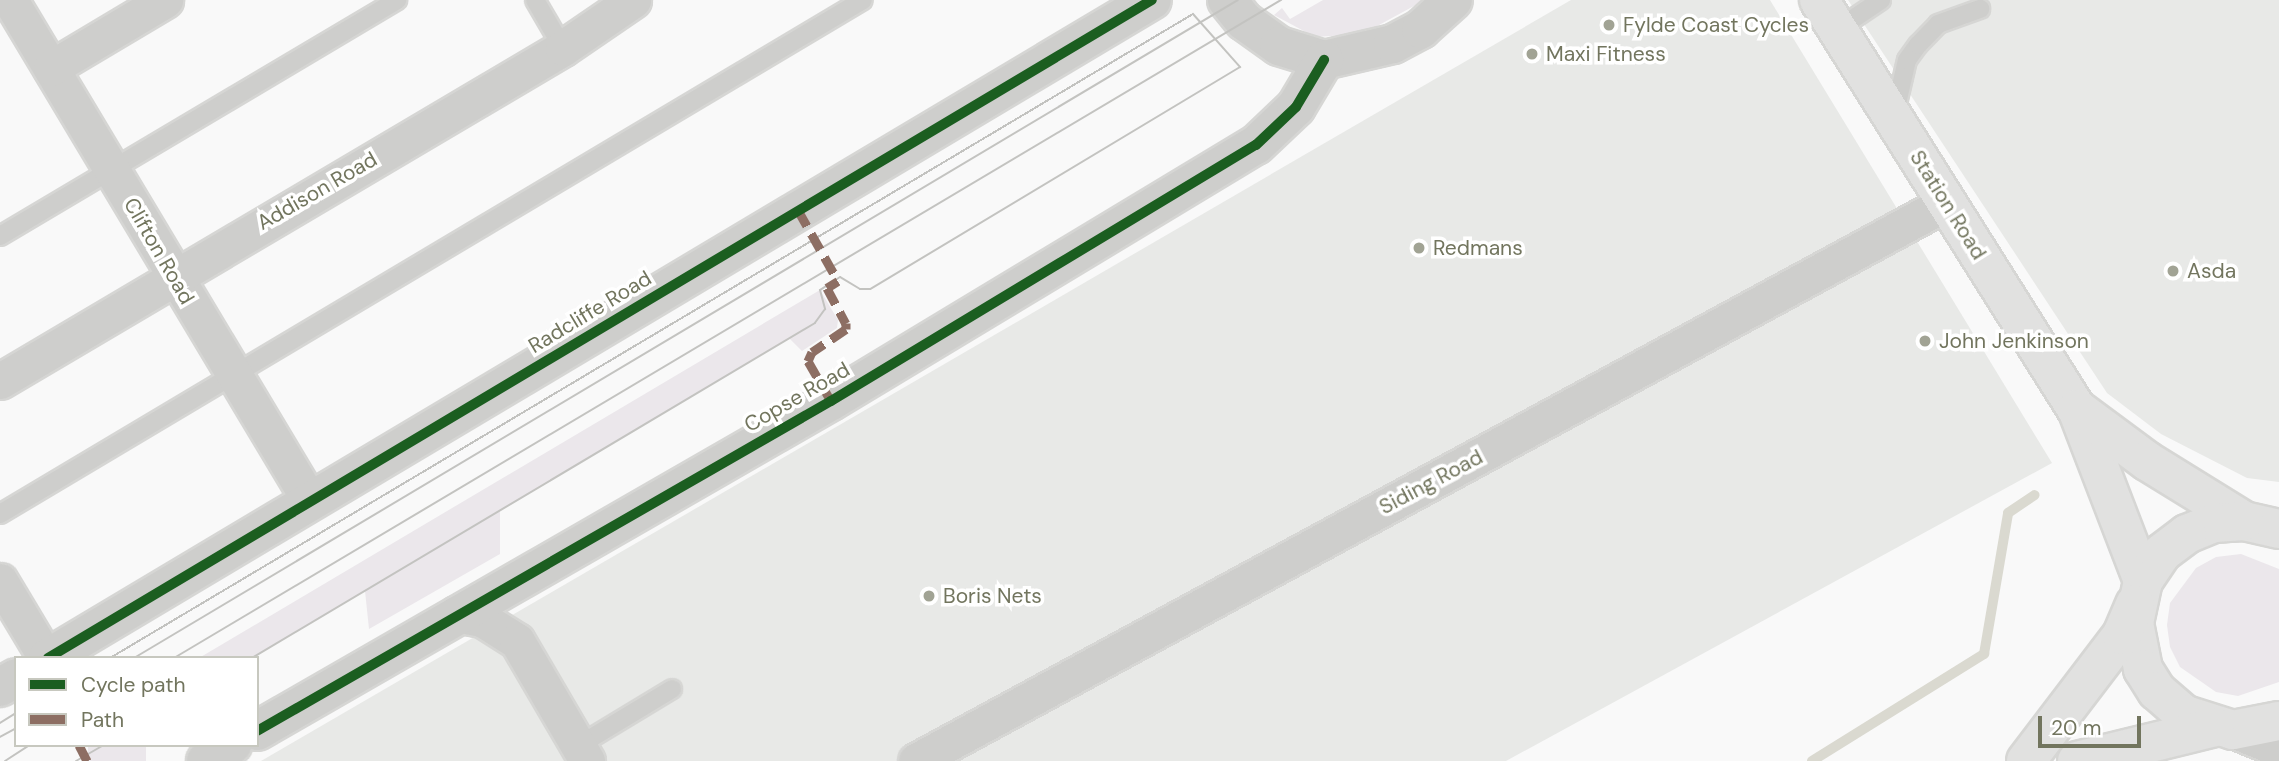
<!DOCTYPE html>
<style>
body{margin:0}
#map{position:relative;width:2279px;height:761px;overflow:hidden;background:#f9f9f9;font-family:"DM Sans",sans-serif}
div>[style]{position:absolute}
.built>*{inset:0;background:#e8e9e7}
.green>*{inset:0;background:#ebe7eb;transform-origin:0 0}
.stream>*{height:10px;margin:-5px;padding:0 5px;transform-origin:5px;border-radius:5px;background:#dad9d0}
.roads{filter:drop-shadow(2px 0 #d6d6d4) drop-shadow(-2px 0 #d6d6d4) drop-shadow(0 2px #d6d6d4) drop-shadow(0 -2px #d6d6d4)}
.service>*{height:18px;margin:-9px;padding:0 9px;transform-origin:9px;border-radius:9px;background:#cececc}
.minor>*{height:35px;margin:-17.5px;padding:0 17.5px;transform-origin:17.5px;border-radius:17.5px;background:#cececc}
.tertiary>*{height:38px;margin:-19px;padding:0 19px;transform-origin:19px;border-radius:19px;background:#cececc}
.primary>*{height:38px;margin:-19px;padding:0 19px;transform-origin:19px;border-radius:19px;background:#e1e1e0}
.trunk>*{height:38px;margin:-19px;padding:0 19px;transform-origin:19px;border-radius:19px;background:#e1e1e0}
.tram>*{height:2px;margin:-1px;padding:0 1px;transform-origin:1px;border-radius:1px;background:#c3c3c0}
.quiet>*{height:9px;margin-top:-4.5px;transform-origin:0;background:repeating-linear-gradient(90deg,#8d6e63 0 18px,transparent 0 27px)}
.cycleway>*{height:10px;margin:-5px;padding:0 5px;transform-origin:5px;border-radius:5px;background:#1b5e20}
.dots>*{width:19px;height:19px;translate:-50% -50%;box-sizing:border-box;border:4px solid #fff;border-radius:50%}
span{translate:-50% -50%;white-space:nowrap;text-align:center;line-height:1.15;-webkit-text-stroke:7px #fff;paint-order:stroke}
.poi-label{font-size:21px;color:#72755e}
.left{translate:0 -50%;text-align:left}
.street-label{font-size:21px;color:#72755e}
.legend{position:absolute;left:14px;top:656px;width:245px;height:91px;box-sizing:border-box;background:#fff;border:2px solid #c7c8bf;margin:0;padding:9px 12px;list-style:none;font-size:21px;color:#72755e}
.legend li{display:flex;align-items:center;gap:14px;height:35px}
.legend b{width:35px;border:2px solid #c7c8bf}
.scale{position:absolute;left:2038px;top:716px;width:103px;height:32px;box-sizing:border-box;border:4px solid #72755e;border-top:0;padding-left:9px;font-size:21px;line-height:24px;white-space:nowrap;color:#72755e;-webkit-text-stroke:5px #fff;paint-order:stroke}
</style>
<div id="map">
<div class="built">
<i style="clip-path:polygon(1571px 0,1770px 0,2052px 463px,1506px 761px,261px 761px)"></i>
<i style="clip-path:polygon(1848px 0,2279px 0,2279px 482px,2247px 478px,2161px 434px,2107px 393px)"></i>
</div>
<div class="green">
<i style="clip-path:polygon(1323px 0,1425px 0,1368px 31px,1347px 35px,1315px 37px,1274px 15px,1282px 8px,1290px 19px)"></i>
<i style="clip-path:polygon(820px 290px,838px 320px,837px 328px,802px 351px,789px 338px,500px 511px,500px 554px,369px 629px,365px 591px,252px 658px,199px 658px)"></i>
<i style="clip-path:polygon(2241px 554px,2279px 569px,2279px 682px,2238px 696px,2216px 692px,2180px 667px,2170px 647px,2167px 625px,2170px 603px,2196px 568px,2216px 557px)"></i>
<i style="left:88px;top:745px;width:58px;height:17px"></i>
</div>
<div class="stream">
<i style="left:1812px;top:761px;width:203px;rotate:-31.9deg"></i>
<i style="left:1984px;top:654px;width:143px;rotate:-80.3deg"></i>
<i style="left:2008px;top:513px;width:32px;rotate:-34deg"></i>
</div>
<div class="roads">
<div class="service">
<i style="left:535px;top:0;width:56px;rotate:59.7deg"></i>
<i style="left:1838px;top:29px;width:52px;rotate:-34deg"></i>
<i style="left:1895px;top:112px;width:53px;rotate:-77deg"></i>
<i style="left:1907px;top:60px;width:19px;rotate:-54deg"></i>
<i style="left:1918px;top:45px;width:29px;rotate:-46deg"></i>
<i style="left:1938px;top:24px;width:45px;rotate:-19.7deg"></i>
<i style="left:0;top:236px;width:462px;rotate:-30.7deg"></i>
<i style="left:0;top:514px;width:1004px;rotate:-30.78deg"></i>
<i style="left:578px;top:746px;width:110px;rotate:-31.2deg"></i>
</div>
<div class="minor">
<i style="left:10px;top:0;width:584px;rotate:59.09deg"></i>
<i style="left:51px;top:68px;width:133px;rotate:-30.8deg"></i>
<i style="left:0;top:381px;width:654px;rotate:-30.6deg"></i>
<i style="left:563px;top:48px;width:85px;rotate:-34.4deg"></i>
<i style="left:0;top:581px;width:90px;rotate:59.1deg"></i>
<i style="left:456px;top:614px;width:26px;rotate:11deg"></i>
<i style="left:482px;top:619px;width:41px;rotate:32.2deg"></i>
<i style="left:517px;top:641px;width:139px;rotate:59.7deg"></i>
<i style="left:2233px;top:730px;width:50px;rotate:22.4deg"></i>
<i style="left:916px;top:761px;width:1171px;rotate:-28.45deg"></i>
</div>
<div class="tertiary">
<i style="left:1227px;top:0;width:27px;rotate:51deg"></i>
<i style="left:1244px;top:21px;width:43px;rotate:35.5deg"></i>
<i style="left:1279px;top:46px;width:47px;rotate:17.3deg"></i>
<i style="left:1324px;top:60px;width:71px;rotate:-13.1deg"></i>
<i style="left:1393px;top:44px;width:32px;rotate:-28deg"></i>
<i style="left:1421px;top:29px;width:43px;rotate:-42.2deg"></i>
<i style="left:48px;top:658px;width:1285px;rotate:-30.8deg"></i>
<i style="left:0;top:687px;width:18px;rotate:-29deg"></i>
<i style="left:257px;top:731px;width:662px;rotate:-29.9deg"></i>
<i style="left:831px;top:401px;width:496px;rotate:-31.1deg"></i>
<i style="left:1256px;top:145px;width:55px;rotate:-43.5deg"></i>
<i style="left:1296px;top:107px;width:55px;rotate:-59.2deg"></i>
<i style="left:206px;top:761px;width:31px;rotate:-32deg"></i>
</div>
<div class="primary">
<i style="left:1819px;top:0;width:484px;rotate:57.8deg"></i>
<i style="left:2077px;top:409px;width:184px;rotate:69deg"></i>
<i style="left:2077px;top:409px;width:87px;rotate:36.6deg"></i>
<i style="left:2147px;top:461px;width:114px;rotate:31.7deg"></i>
</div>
<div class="trunk">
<i style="left:2279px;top:529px;width:36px;rotate:-167deg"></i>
<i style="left:2244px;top:521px;width:30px;rotate:176deg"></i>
<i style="left:2214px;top:523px;width:29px;rotate:158deg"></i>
<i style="left:2187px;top:534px;width:31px;rotate:143deg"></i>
<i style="left:2162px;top:553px;width:34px;rotate:124deg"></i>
<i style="left:2143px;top:581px;width:43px;rotate:102.1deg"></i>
<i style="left:2134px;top:623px;width:47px;rotate:78.9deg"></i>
<i style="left:2143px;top:669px;width:26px;rotate:58deg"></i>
<i style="left:2157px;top:691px;width:35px;rotate:41deg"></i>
<i style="left:2183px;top:714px;width:52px;rotate:17.7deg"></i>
<i style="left:2233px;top:730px;width:47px;rotate:-11.1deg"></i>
<i style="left:2026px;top:761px;width:158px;rotate:-52.7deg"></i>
<i style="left:2122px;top:635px;width:33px;rotate:-67deg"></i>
<i style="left:2077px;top:761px;width:142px;rotate:-13.8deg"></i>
</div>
</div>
<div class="tram">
<i style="left:110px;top:658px;width:1260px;rotate:-30.74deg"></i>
<i style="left:1193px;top:14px;width:71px;rotate:48.4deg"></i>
<i style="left:1240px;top:67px;width:431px;rotate:149deg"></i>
<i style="left:870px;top:289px;width:10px;rotate:180deg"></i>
<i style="left:860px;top:289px;width:23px;rotate:-149deg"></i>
<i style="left:840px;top:277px;width:24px;rotate:147deg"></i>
<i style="left:820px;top:290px;width:20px;rotate:75deg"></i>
<i style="left:825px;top:309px;width:17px;rotate:126deg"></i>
<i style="left:815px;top:323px;width:655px;rotate:149.25deg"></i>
<i style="left:134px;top:658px;width:1285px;rotate:-30.8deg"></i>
<i style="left:174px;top:658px;width:1288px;rotate:-30.73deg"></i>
<i style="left:0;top:723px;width:19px;rotate:-32deg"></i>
<i style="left:0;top:737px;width:18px;rotate:-29deg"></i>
<i style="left:5px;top:761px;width:30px;rotate:-33deg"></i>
<i style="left:76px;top:761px;width:32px;rotate:-30deg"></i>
</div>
<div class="quiet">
<i style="left:798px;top:210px;width:81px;rotate:60.6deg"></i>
<i style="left:838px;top:281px;width:13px;rotate:148deg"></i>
<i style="left:827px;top:288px;width:40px;rotate:62deg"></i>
<i style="left:846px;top:323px;width:6px;rotate:90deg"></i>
<i style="left:846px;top:329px;width:41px;rotate:145.9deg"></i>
<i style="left:812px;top:352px;width:10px;rotate:114deg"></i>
<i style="left:808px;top:361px;width:46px;rotate:60.1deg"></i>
<i style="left:79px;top:745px;width:18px;rotate:63deg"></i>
</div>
<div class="cycleway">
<i style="left:48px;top:658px;width:1285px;rotate:-30.8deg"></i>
<i style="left:257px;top:731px;width:662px;rotate:-29.9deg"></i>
<i style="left:831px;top:401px;width:496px;rotate:-31.1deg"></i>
<i style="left:1256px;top:145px;width:55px;rotate:-43.5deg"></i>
<i style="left:1296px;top:107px;width:55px;rotate:-59.2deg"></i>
</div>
<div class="dots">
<i style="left:1609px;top:25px;background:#a1a394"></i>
<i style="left:1532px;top:54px;background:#a1a394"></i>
<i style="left:1419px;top:248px;background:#a1a394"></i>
<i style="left:2173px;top:271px;background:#a1a394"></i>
<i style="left:1925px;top:341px;background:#a1a394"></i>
<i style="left:929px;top:596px;background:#a1a394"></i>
</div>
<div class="poi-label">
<span class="left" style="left:1623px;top:25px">Fylde Coast Cycles</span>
<span class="left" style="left:1546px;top:54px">Maxi Fitness</span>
<span class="left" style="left:1433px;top:248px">Redmans</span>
<span class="left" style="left:2187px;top:271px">Asda</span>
<span class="left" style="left:1939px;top:341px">John Jenkinson</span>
<span class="left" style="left:943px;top:596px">Boris Nets</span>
</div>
<div class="street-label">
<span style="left:317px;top:191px;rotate:-30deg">Addison Road</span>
<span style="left:1948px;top:205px;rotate:58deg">Station Road</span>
<span style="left:159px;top:251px;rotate:60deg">Clifton Road</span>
<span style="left:590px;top:312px;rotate:-31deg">Radcliffe Road</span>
<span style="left:797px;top:397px;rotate:-30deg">Copse Road</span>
<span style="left:1431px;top:482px;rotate:-28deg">Siding Road</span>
</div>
<ul class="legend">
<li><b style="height:9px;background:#1b5e20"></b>Cycle path</li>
<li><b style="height:9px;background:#8d6e63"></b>Path</li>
</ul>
<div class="scale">20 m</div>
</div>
